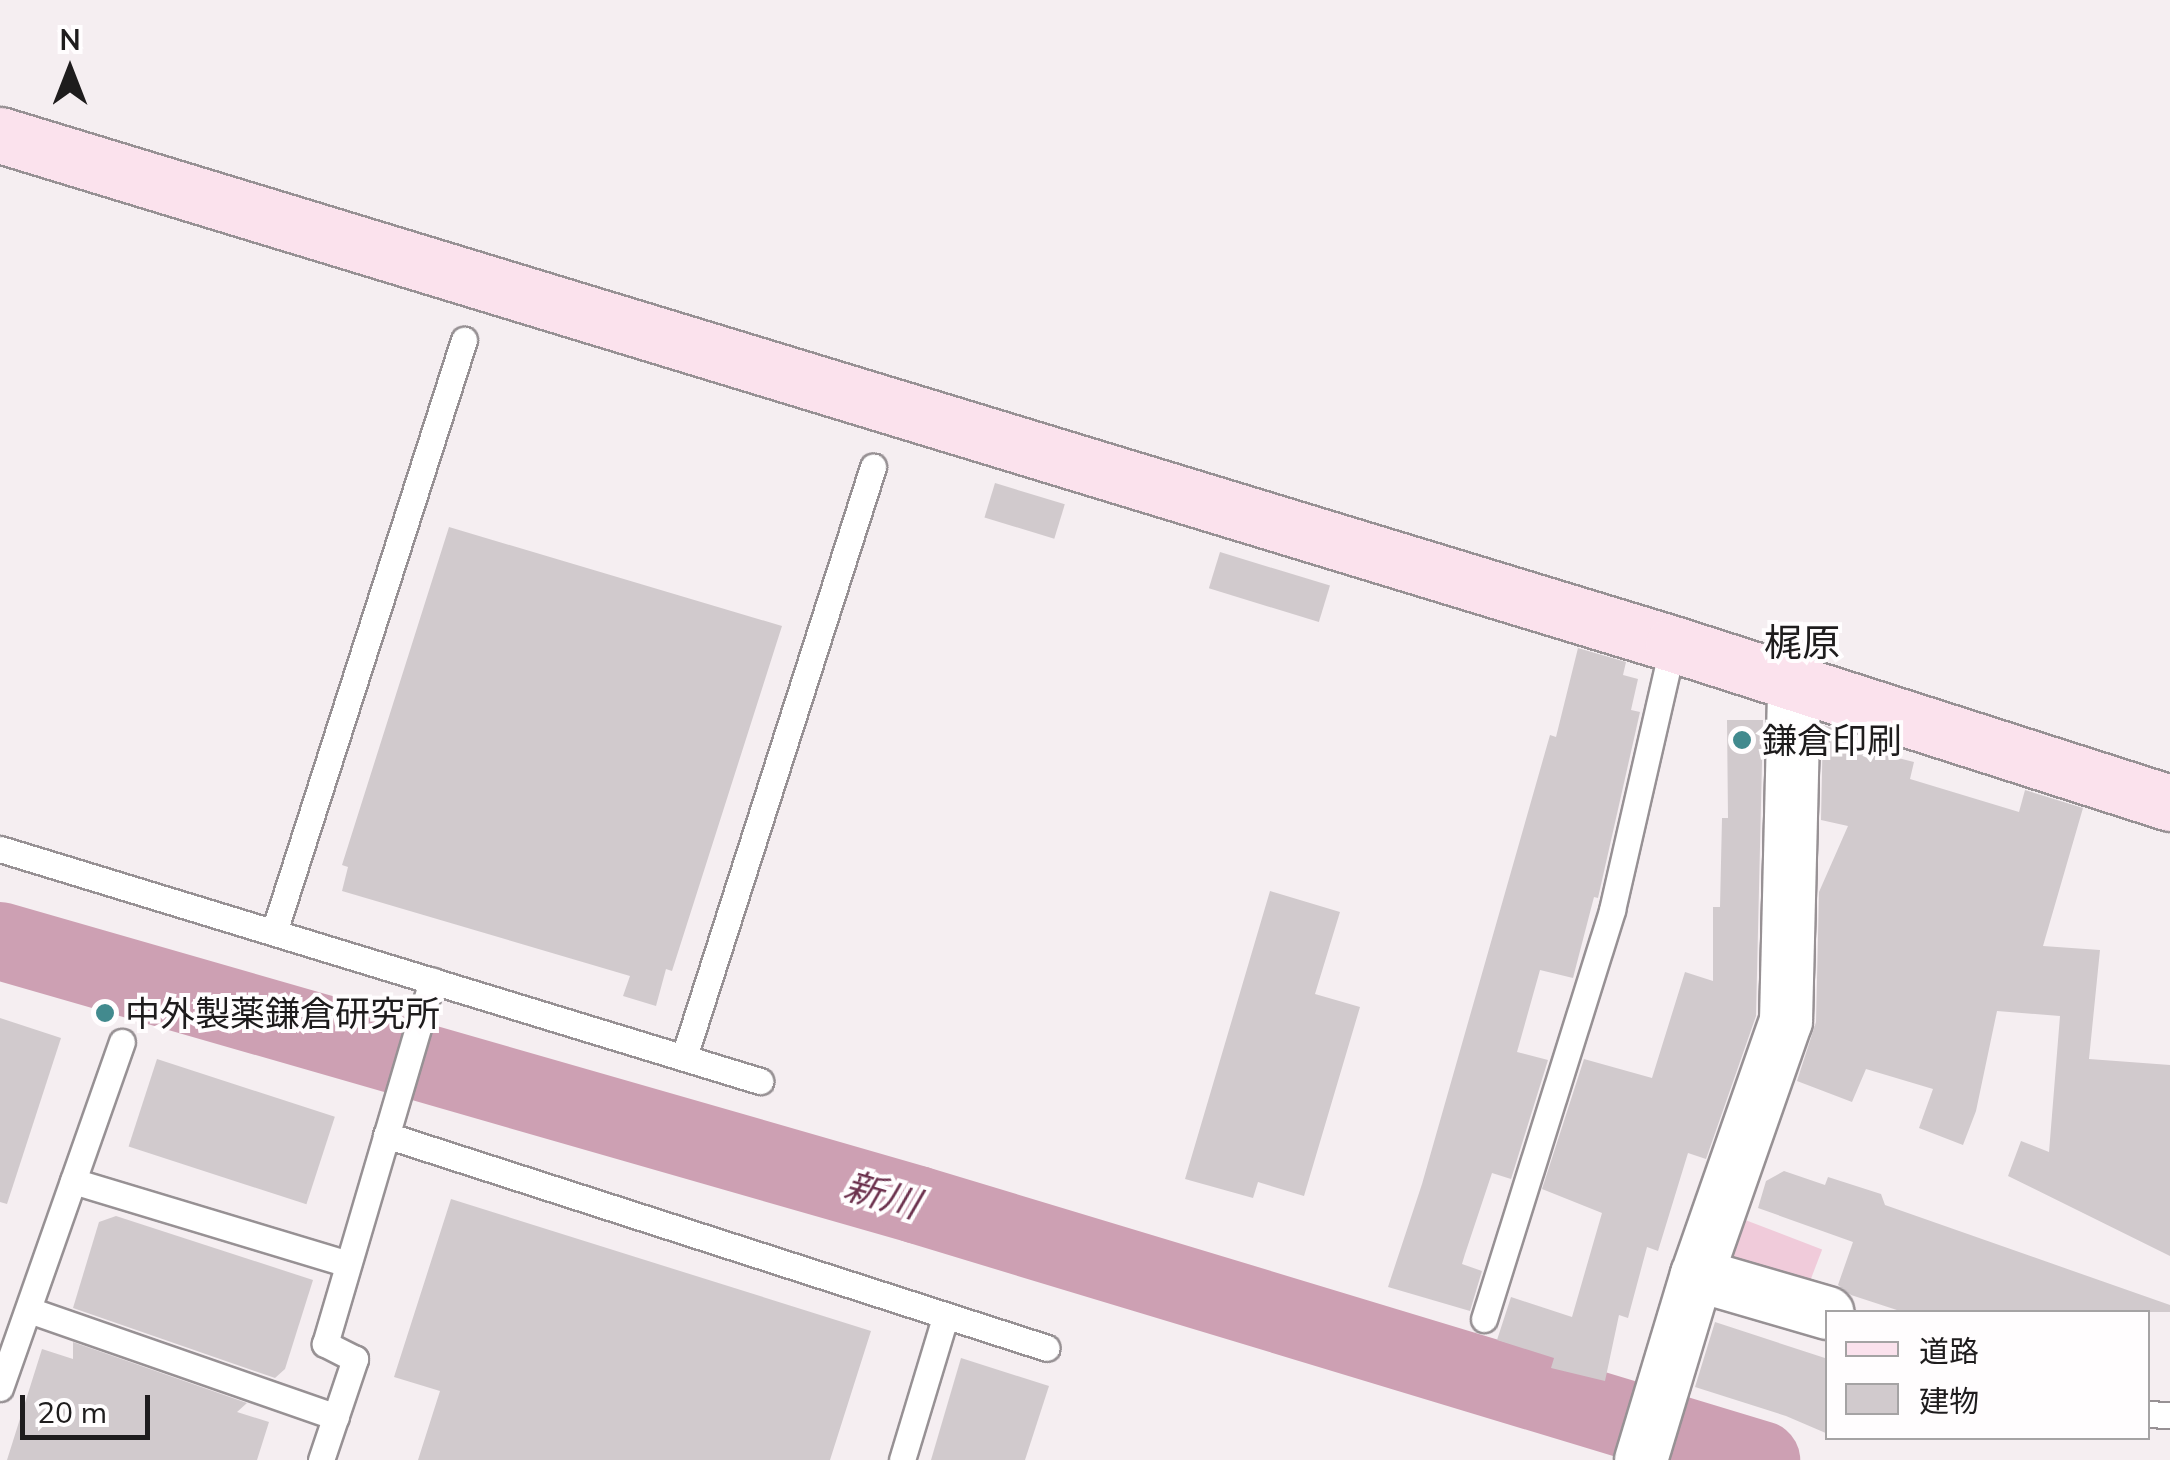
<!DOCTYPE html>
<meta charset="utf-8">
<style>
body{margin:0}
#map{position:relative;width:2170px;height:1460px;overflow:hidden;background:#f5eef1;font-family:Mulish,"Noto Sans JP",sans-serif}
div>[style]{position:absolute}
.green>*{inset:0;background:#f0cbda;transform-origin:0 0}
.river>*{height:78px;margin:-39px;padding:0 39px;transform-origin:39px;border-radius:39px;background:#cda0b3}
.building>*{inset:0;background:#d1cacd;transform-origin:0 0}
.roads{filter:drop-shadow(2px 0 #979194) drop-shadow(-2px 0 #979194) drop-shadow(0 2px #979194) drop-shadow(0 -2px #979194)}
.lane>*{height:25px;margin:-12.5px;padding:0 12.5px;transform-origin:12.5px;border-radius:12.5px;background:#fff}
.street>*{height:52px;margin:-26px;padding:0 26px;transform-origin:26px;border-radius:26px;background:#fff}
.secondary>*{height:55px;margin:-27.5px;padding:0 27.5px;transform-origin:27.5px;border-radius:27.5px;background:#fbe2ed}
.dots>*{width:28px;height:28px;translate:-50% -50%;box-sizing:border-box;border:5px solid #fffdfe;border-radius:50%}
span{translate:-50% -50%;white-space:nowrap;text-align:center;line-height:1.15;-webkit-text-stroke:8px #fffdfe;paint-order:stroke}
.poi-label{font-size:35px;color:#1e1c1d}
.left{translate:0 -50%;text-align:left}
.neighbourhood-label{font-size:38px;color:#1e1c1d}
.water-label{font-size:38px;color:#6c324e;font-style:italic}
.legend{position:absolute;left:1825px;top:1310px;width:325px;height:130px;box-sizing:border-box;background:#fffdfe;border:2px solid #a5a3a4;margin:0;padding:12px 18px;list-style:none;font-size:30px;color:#1e1c1d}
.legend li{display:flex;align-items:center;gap:20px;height:50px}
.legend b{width:50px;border:2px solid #a5a3a4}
.north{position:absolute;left:20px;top:20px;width:100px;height:100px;-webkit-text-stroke:8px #fffdfe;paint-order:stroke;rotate:0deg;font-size:28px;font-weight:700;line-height:40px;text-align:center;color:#1e1c1d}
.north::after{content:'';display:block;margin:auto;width:35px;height:45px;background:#1e1c1d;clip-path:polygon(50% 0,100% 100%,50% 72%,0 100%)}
.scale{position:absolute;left:20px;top:1395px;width:130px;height:45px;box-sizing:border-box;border:5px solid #1e1c1d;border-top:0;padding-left:12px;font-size:30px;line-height:35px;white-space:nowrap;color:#1e1c1d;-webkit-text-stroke:8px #fffdfe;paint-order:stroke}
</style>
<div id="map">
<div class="green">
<i style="left:1740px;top:1218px;width:88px;height:51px;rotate:21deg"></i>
</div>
<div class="river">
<i style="left:0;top:941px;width:955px;rotate:16.04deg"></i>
<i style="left:918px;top:1205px;width:881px;rotate:16.83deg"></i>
</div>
<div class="building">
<i style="left:995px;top:483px;width:73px;height:36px;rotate:17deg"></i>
<i style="clip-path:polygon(449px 527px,782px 626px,672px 971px,666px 969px,656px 1006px,623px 996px,630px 976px,342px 891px,348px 867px,342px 865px)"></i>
<i style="left:1220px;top:552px;width:115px;height:38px;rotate:17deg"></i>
<i style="clip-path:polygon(1578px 648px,1626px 662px,1623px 675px,1638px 679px,1631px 710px,1640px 712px,1598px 898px,1594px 897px,1573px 978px,1540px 970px,1517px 1052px,1548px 1060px,1511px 1179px,1492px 1173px,1465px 1254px,1462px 1264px,1482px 1271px,1470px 1311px,1388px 1287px,1422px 1184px,1550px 735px,1556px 737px)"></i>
<i style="clip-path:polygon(1727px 720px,1763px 720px,1756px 1016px,1706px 1159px,1688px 1153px,1658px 1251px,1647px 1247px,1628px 1318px,1619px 1315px,1605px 1381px,1551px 1368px,1554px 1358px,1497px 1340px,1511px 1297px,1572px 1317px,1602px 1213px,1542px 1189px,1584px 1059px,1652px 1078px,1685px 972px,1713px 981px,1713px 907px,1720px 907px,1722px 818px,1728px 818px)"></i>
<i style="clip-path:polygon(1823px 725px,1857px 736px,1854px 747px,1914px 762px,1910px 779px,2019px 812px,2025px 790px,2083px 808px,2043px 946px,2100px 950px,2089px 1059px,2170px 1065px,2170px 1256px,2008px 1176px,2021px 1141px,2049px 1152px,2060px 1016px,1997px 1011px,1976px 1111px,1963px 1145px,1919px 1128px,1933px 1089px,1866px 1069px,1852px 1102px,1797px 1081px,1816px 1022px,1819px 892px,1848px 826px,1821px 820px)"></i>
<i style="clip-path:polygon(1270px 891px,1340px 912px,1315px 994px,1360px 1007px,1304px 1196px,1258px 1182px,1253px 1198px,1185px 1179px)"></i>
<i style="clip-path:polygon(0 1018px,61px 1038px,7px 1204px,0 1202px)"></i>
<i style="left:157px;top:1059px;width:187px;height:92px;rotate:18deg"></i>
<i style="clip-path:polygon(1784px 1171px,1825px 1185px,1828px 1177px,1881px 1194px,1885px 1205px,2170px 1305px,2170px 1312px,1903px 1312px,1851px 1295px,1838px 1285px,1853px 1242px,1758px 1208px,1766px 1181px)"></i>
<i style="clip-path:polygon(451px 1199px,871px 1331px,830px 1460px,418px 1460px,440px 1391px,394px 1377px)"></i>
<i style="clip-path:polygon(116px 1216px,313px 1280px,285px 1369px,275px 1378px,73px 1308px,99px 1222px)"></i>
<i style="clip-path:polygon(1715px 1322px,1828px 1359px,1828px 1434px,1786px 1416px,1695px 1387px)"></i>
<i style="clip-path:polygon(73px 1342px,247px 1403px,237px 1412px,269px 1422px,257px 1460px,7px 1460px,42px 1349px,73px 1359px)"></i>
<i style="clip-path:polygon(961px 1358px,1049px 1386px,1025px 1460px,931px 1460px)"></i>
</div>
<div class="roads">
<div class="lane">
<i style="left:0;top:849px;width:795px;rotate:16.98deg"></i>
<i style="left:274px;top:932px;width:622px;rotate:-72.21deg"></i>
<i style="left:684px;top:1057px;width:620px;rotate:-72.24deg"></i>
<i style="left:386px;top:1135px;width:694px;rotate:17.86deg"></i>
<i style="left:73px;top:1181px;width:287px;rotate:16.8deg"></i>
<i style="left:29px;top:1310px;width:325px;rotate:19.2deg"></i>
<i style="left:1484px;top:1319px;width:429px;rotate:-72.6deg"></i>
<i style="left:1612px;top:910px;width:273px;rotate:-77.1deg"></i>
<i style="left:0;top:1388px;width:367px;rotate:-70.6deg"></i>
<i style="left:2148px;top:1414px;width:22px;rotate:3deg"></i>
<i style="left:321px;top:1460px;width:107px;rotate:-71.4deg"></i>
<i style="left:355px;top:1359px;width:34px;rotate:-153deg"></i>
<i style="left:325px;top:1344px;width:379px;rotate:-73.6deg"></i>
<i style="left:902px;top:1460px;width:148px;rotate:-73.2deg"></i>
</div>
<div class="street">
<i style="left:1697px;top:1275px;width:136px;rotate:16.2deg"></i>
<i style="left:1641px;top:1460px;width:193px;rotate:-73.2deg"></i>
<i style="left:1697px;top:1275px;width:269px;rotate:-70.7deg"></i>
<i style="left:1786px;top:1021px;width:339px;rotate:-88.6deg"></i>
</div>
<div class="secondary">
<i style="left:0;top:135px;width:1749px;rotate:16.92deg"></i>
<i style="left:1673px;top:644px;width:522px;rotate:17.74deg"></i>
</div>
</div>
<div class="dots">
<i style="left:1742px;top:740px;background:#428a8e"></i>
<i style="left:105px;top:1013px;background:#428a8e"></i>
</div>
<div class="poi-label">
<span class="left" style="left:1762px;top:740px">鎌倉印刷</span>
<span class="left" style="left:125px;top:1013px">中外製薬鎌倉研究所</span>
</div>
<div class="neighbourhood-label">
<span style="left:1802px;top:643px">梶原</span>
</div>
<div class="water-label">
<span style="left:882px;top:1195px;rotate:16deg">新川</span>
</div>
<ul class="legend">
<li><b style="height:12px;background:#fbe2ed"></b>道路</li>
<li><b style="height:28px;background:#d1cacd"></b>建物</li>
</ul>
<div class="north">N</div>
<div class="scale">20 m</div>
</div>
